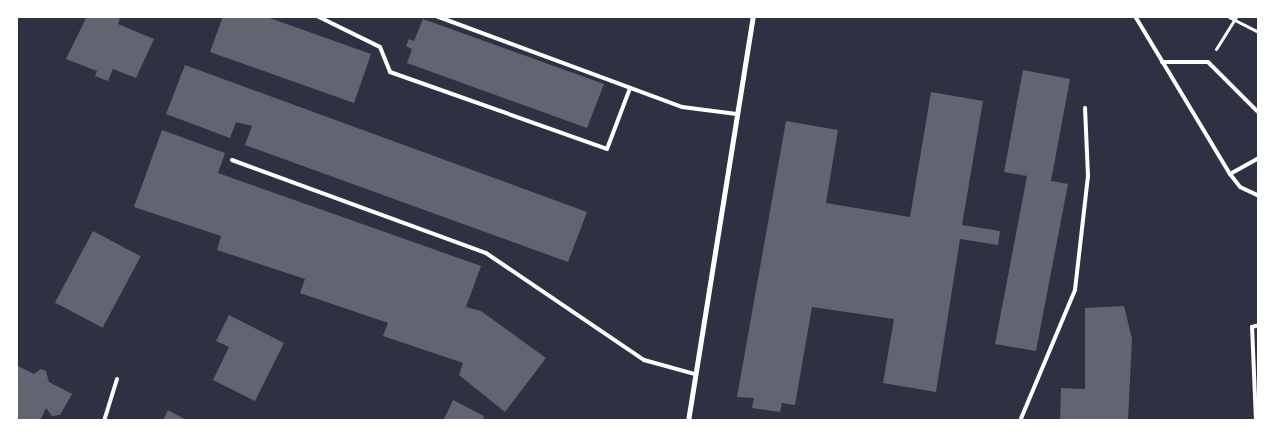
<!DOCTYPE html>
<style>
body{margin:0}
#map{position:relative;width:1275px;height:437px;overflow:hidden;background:#2d3142;font-family:"Roboto Condensed",sans-serif}
div>[style]{position:absolute}
.building>*{inset:0;background:#626471;transform-origin:0 0}
.path>*{height:3px;margin:-1.5px;padding:0 1.5px;transform-origin:1.5px;border-radius:1.5px;background:#fff}
.service>*{height:4px;margin:-2px;padding:0 2px;transform-origin:2px;border-radius:2px;background:#fff}
.minor>*{height:5px;margin:-2.5px;padding:0 2.5px;transform-origin:2.5px;border-radius:2.5px;background:#fff}
span{translate:-50% -50%;white-space:nowrap;text-align:center;line-height:1.15;-webkit-text-stroke:4px #fff;paint-order:stroke}
.frame{position:absolute;inset:0;border:18px solid #fff;pointer-events:none}
</style>
<div id="map">
<div class="building">
<i style="clip-path:polygon(87px 16px,114px 16px,120px 19px,118px 24px,154px 39px,136px 78px,113px 69px,108px 81px,95px 76px,97px 71px,66px 59px)"></i>
<i style="clip-path:polygon(223px 16px,264px 16px,371px 54px,354px 103px,210px 52px)"></i>
<i style="clip-path:polygon(423px 19px,604px 84px,587px 128px,407px 63px,412px 49px,406px 46px,409px 39px,414px 41px)"></i>
<i style="clip-path:polygon(185px 65px,587px 212px,568px 262px,245px 145px,252px 126px,236px 122px,230px 138px,166px 114px)"></i>
<i style="clip-path:polygon(1023px 70px,1070px 79px,1051px 181px,1068px 184px,1036px 351px,995px 344px,1027px 176px,1004px 172px)"></i>
<i style="clip-path:polygon(931px 92px,983px 101px,962px 225px,1000px 231px,998px 245px,960px 239px,936px 392px,883px 383px,894px 319px,812px 307px,795px 405px,782px 403px,780px 412px,752px 408px,754px 398px,737px 397px,786px 121px,838px 130px,826px 203px,910px 217px)"></i>
<i style="clip-path:polygon(162px 130px,225px 153px,218px 173px,481px 266px,466px 307px,481px 311px,546px 358px,505px 412px,459px 375px,463px 363px,383px 336px,388px 323px,300px 293px,305px 279px,217px 250px,221px 236px,134px 207px)"></i>
<i style="left:93px;top:231px;width:54px;height:81px;rotate:28deg"></i>
<i style="clip-path:polygon(1124px 306px,1132px 339px,1128px 421px,1060px 421px,1061px 388px,1085px 389px,1085px 308px)"></i>
<i style="clip-path:polygon(229px 315px,284px 343px,255px 401px,213px 380px,229px 347px,216px 341px)"></i>
<i style="clip-path:polygon(18px 366px,34px 374px,41px 369px,46px 371px,49px 382px,72px 394px,60px 415px,52px 416px,46px 408px,40px 421px,16px 421px)"></i>
<i style="clip-path:polygon(453px 400px,484px 416px,482px 421px,443px 421px)"></i>
<i style="clip-path:polygon(168px 410px,188px 421px,163px 421px)"></i>
</div>
<div class="path">
<i style="left:1227px;top:16px;width:36px;rotate:27deg"></i>
<i style="left:1216px;top:49px;width:39px;rotate:-58deg"></i>
</div>
<div class="service">
<i style="left:317px;top:16px;width:70px;rotate:26.2deg"></i>
<i style="left:380px;top:47px;width:27px;rotate:68deg"></i>
<i style="left:390px;top:72px;width:230px;rotate:19.5deg"></i>
<i style="left:607px;top:149px;width:65px;rotate:-69.3deg"></i>
<i style="left:436px;top:16px;width:262px;rotate:20.3deg"></i>
<i style="left:682px;top:107px;width:55px;rotate:7.3deg"></i>
<i style="left:1135px;top:16px;width:184px;rotate:59deg"></i>
<i style="left:1230px;top:174px;width:16px;rotate:52deg"></i>
<i style="left:1240px;top:187px;width:21px;rotate:25deg"></i>
<i style="left:1162px;top:62px;width:46px"></i>
<i style="left:1208px;top:62px;width:72px;rotate:45deg"></i>
<i style="left:232px;top:160px;width:270px;rotate:20.1deg"></i>
<i style="left:486px;top:253px;width:191px;rotate:34.1deg"></i>
<i style="left:644px;top:360px;width:53px;rotate:15.4deg"></i>
<i style="left:1230px;top:174px;width:33px;rotate:-29deg"></i>
<i style="left:104px;top:421px;width:44px;rotate:-72.8deg"></i>
<i style="left:1020px;top:421px;width:142px;rotate:-67.2deg"></i>
<i style="left:1075px;top:290px;width:115px;rotate:-83.5deg"></i>
<i style="left:1088px;top:176px;width:68px;rotate:-92.5deg"></i>
<i style="left:1256px;top:421px;width:94px;rotate:-92.4deg"></i>
<i style="left:1252px;top:327px;width:7px;rotate:-16deg"></i>
</div>
<div class="minor">
<i style="left:688px;top:421px;width:410px;rotate:-80.9deg"></i>
</div>
<div class="frame"></div>
</div>
